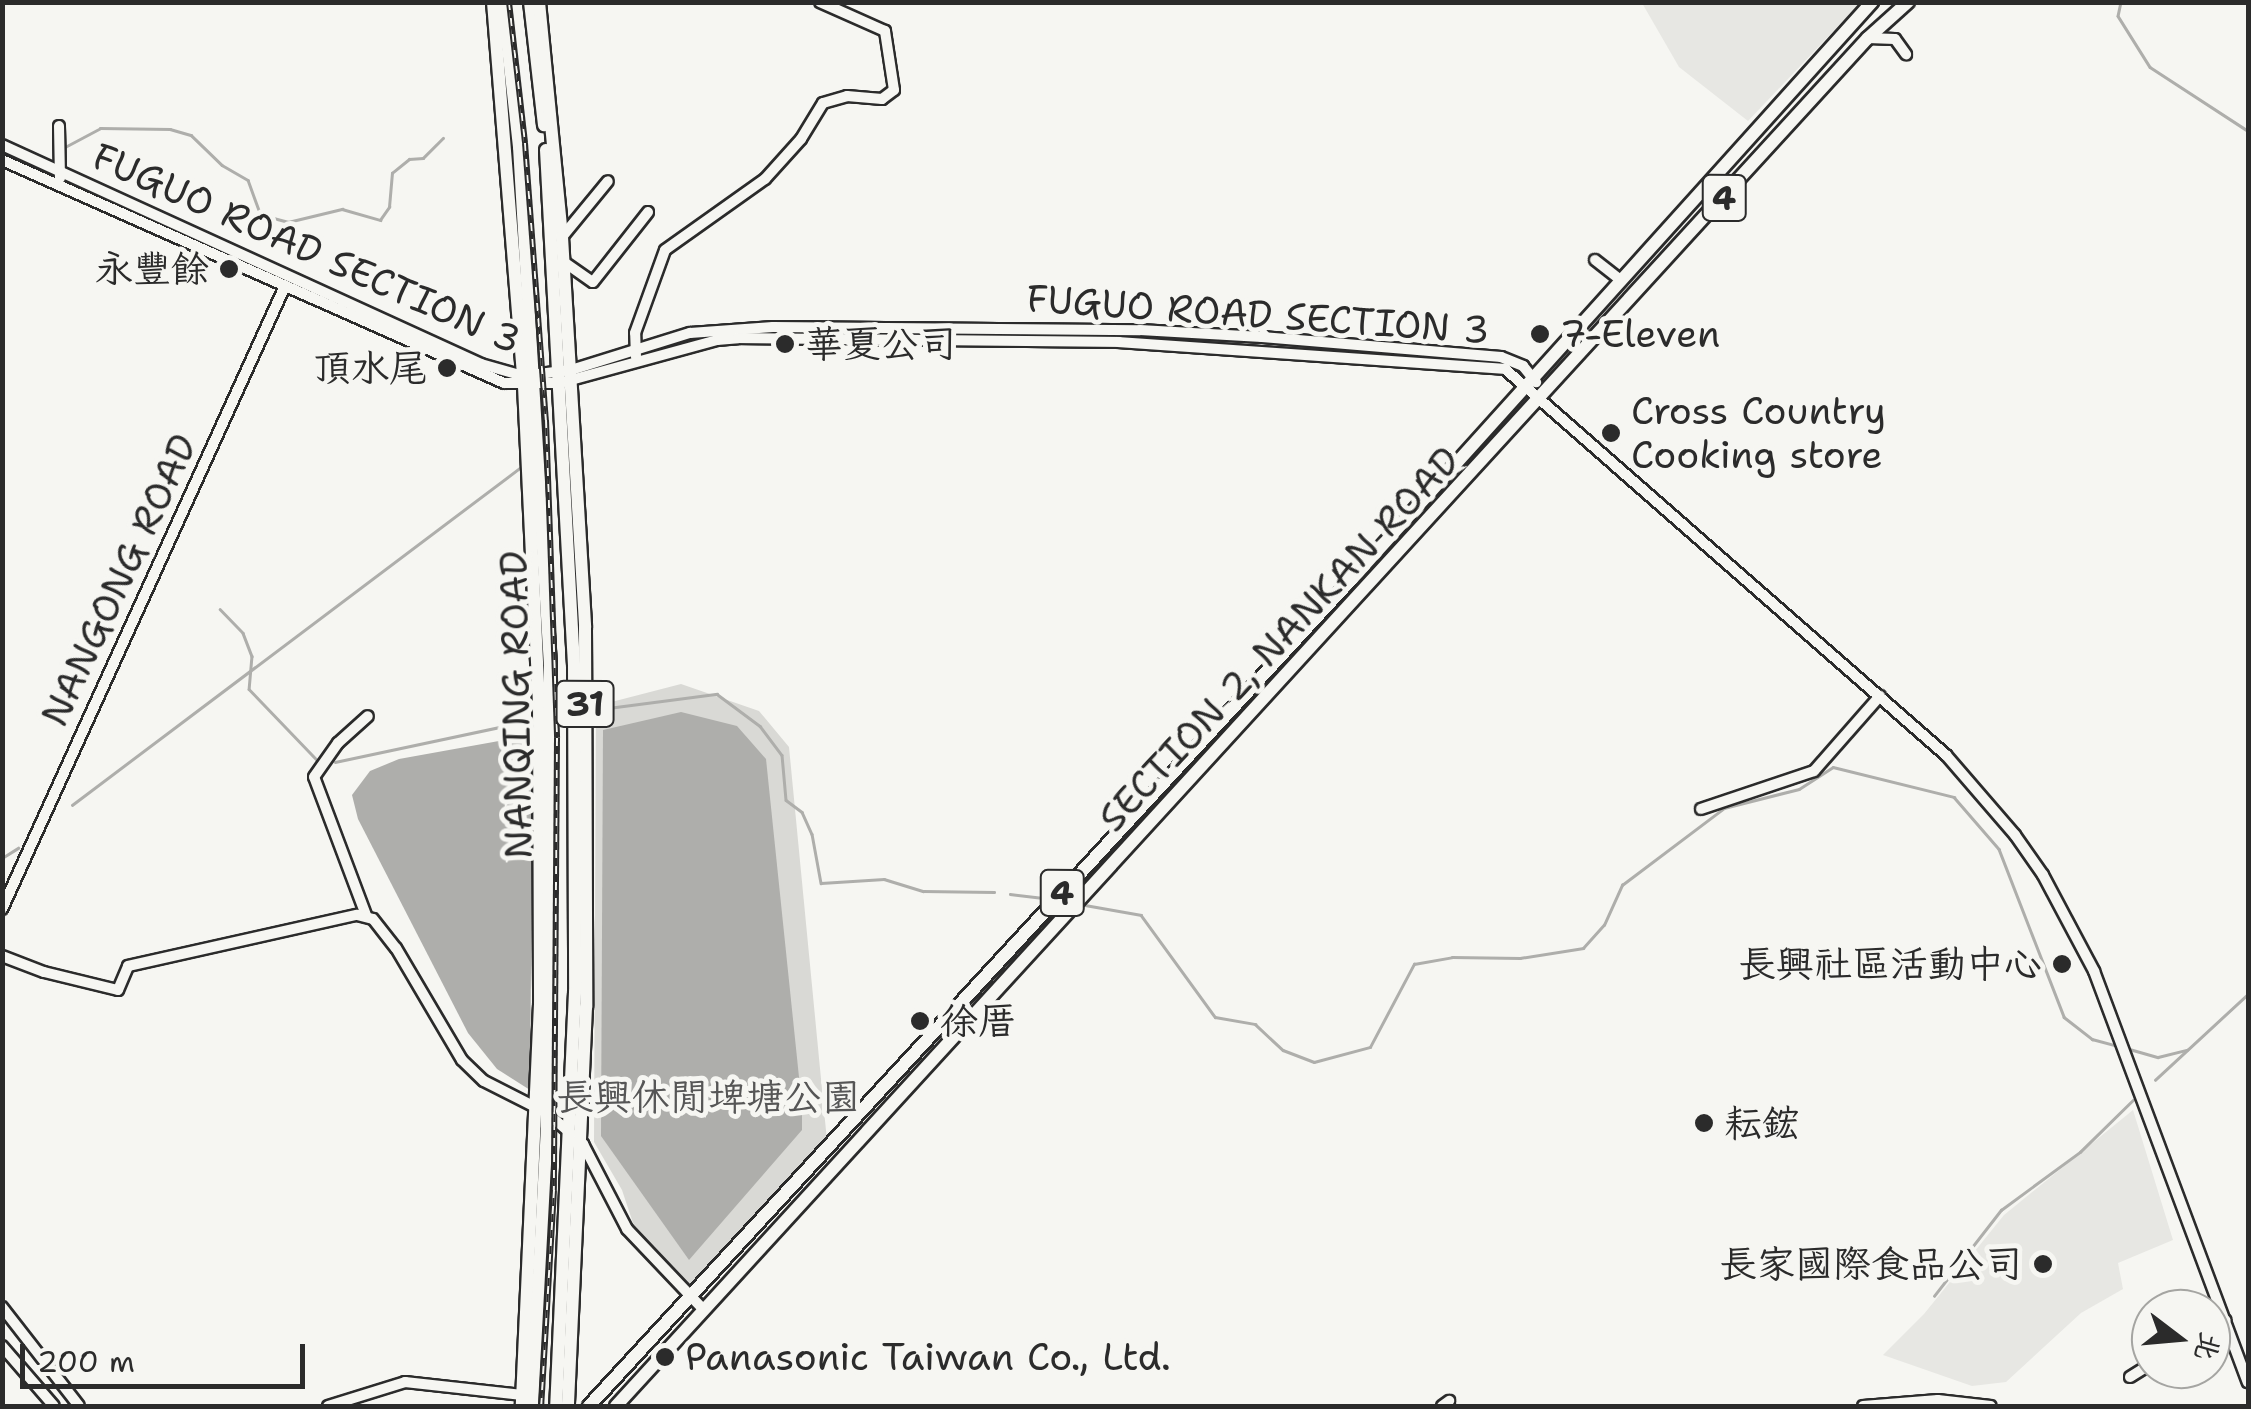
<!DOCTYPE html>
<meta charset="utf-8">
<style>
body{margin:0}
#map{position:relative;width:2251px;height:1409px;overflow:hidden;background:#f6f6f2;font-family:"Shantell Sans","LXGW WenKai TC",sans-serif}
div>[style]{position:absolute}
.built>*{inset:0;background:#e7e7e3}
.green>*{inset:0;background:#d9d9d5}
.water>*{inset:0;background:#aeaeab}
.stream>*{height:2.5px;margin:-1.25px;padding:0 1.25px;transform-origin:1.25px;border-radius:1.25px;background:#aeaeab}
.roads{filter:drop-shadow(2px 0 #2b2b2b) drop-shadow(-2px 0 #2b2b2b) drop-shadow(0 2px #2b2b2b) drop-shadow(0 -2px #2b2b2b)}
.minor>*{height:10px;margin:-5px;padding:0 5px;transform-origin:5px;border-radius:5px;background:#f6f6f2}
.major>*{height:12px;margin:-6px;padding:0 6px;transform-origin:6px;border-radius:6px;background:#f6f6f2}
.rail>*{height:6px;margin-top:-3px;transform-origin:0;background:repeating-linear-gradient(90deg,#f6f6f2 0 8px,#2b2b2b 0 16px);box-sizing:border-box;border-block:2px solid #2b2b2b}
.dots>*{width:28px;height:28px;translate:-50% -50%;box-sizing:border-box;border:5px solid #f6f6f2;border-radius:50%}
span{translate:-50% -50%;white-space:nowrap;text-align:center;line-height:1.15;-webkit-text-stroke:10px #f6f6f2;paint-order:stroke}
.shield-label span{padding:2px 8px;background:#f6f6f2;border:2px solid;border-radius:8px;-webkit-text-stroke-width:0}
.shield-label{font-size:35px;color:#2b2b2b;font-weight:700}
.street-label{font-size:38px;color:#2b2b2b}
.poi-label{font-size:38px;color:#2b2b2b}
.right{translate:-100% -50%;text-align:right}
.left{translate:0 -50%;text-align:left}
.park-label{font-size:38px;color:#565656}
.frame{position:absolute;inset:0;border:5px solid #2b2b2b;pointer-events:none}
.north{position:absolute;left:2131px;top:1289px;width:100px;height:100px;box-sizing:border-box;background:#f6f6f2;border:2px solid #a5a5a2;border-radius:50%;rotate:106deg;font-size:28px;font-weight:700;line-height:40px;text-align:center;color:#2b2b2b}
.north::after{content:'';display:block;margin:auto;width:35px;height:45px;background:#2b2b2b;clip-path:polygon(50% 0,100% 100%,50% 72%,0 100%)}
.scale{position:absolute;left:20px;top:1344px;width:285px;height:45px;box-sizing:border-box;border:5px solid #2b2b2b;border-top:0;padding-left:12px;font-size:30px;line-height:35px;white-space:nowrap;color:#2b2b2b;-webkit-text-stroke:8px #f6f6f2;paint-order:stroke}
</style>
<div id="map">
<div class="built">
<i style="clip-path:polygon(1642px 3px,1860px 3px,1748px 121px,1679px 67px)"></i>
<i style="clip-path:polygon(2133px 1110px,2173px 1240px,2118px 1263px,2123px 1289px,2081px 1313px,2006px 1382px,1972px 1386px,1883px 1355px,1924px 1314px,2004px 1215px)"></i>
</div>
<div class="green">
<i style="clip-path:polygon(681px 684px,759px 711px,789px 747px,827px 1141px,690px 1288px,642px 1250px,622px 1190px,594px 1142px,596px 706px)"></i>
</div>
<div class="water">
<i style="clip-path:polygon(681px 712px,737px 726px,766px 759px,802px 1106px,802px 1130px,689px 1260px,601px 1136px,603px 730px)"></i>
<i style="clip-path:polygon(533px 735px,530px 1090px,497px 1069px,468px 1033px,358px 819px,352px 795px,370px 771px,399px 759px)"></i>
</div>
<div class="stream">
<i style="left:2121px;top:2px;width:14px;rotate:102deg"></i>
<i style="left:2118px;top:16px;width:60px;rotate:57.9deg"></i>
<i style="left:2150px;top:67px;width:117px;rotate:33.1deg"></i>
<i style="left:65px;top:147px;width:40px;rotate:-28deg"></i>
<i style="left:100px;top:128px;width:70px;rotate:0.8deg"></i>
<i style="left:170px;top:129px;width:22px;rotate:16deg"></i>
<i style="left:191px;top:135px;width:43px;rotate:44.1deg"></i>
<i style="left:222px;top:165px;width:30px;rotate:30deg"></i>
<i style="left:248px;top:180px;width:33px;rotate:70deg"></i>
<i style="left:259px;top:211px;width:9px;rotate:36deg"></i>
<i style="left:266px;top:216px;width:23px;rotate:15deg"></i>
<i style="left:288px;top:222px;width:56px;rotate:-13.5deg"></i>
<i style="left:342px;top:209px;width:40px;rotate:16deg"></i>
<i style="left:380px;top:220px;width:16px;rotate:-55deg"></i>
<i style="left:389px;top:207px;width:34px;rotate:-85deg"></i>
<i style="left:392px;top:173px;width:22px;rotate:-39deg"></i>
<i style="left:409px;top:159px;width:14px;rotate:-4deg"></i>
<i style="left:423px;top:158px;width:28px;rotate:-45deg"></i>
<i style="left:220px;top:609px;width:33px;rotate:46deg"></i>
<i style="left:243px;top:633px;width:25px;rotate:69deg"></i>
<i style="left:252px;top:656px;width:33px;rotate:95deg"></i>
<i style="left:249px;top:689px;width:98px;rotate:46.2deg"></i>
<i style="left:593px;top:710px;width:125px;rotate:-7.4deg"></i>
<i style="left:717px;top:694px;width:54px;rotate:36.7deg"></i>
<i style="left:760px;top:726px;width:36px;rotate:53deg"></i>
<i style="left:782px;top:755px;width:45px;rotate:84.9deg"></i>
<i style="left:786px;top:800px;width:20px;rotate:37deg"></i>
<i style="left:802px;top:812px;width:24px;rotate:66deg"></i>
<i style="left:812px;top:834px;width:50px;rotate:79.6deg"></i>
<i style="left:821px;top:883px;width:63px;rotate:-3.6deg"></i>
<i style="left:884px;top:879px;width:41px;rotate:17.1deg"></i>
<i style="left:923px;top:891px;width:71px;rotate:0.8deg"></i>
<i style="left:335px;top:762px;width:202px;rotate:-12deg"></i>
<i style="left:72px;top:805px;width:562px;rotate:-36.97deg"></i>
<i style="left:2px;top:858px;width:19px;rotate:-32deg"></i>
<i style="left:1010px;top:894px;width:31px;rotate:7deg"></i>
<i style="left:1085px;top:905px;width:57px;rotate:10.1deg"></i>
<i style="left:1141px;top:915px;width:126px;rotate:54deg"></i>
<i style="left:1215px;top:1017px;width:41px;rotate:9.9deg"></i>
<i style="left:1255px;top:1024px;width:38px;rotate:43deg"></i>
<i style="left:1283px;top:1050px;width:33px;rotate:21deg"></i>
<i style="left:1314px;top:1062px;width:58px;rotate:-15deg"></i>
<i style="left:1370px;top:1047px;width:94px;rotate:-62.1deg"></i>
<i style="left:1414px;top:964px;width:39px;rotate:-10deg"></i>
<i style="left:1452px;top:957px;width:68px;rotate:0.8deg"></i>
<i style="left:1520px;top:958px;width:64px;rotate:-9deg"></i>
<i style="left:1583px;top:948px;width:31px;rotate:-48deg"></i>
<i style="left:1604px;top:925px;width:44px;rotate:-65.8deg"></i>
<i style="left:1622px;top:885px;width:128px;rotate:-37deg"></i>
<i style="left:1724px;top:808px;width:77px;rotate:-14.2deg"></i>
<i style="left:1799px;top:789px;width:40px;rotate:-32.9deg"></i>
<i style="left:1833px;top:767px;width:125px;rotate:13.9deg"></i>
<i style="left:1954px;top:797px;width:69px;rotate:49.1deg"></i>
<i style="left:1999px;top:849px;width:180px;rotate:68.8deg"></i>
<i style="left:2064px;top:1017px;width:36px;rotate:38deg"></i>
<i style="left:2092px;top:1039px;width:27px;rotate:15deg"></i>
<i style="left:2126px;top:1048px;width:33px;rotate:16deg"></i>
<i style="left:2158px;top:1057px;width:30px;rotate:-14deg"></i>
<i style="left:2155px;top:1080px;width:127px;rotate:-42.8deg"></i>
<i style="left:1934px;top:1296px;width:109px;rotate:-52.1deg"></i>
<i style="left:2001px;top:1210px;width:98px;rotate:-36.3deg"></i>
<i style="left:2080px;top:1152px;width:74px;rotate:-44.5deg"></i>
</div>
<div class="roads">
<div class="minor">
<i style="left:1868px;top:38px;width:27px;rotate:2deg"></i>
<i style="left:1895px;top:39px;width:19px;rotate:54deg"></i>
<i style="left:59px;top:126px;width:52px;rotate:88.9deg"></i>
<i style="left:2px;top:145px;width:527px;rotate:24.57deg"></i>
<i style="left:481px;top:364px;width:44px;rotate:15.9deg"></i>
<i style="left:523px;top:376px;width:48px;rotate:-7.1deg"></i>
<i style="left:571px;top:370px;width:125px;rotate:-17.3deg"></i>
<i style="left:690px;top:333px;width:83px;rotate:-4.1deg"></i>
<i style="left:773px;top:327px;width:367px;rotate:0.5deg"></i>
<i style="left:1140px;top:330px;width:122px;rotate:3.3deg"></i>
<i style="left:1262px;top:337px;width:240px;rotate:4.8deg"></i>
<i style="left:1501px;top:357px;width:24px;rotate:22deg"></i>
<i style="left:1523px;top:366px;width:21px;rotate:51deg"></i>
<i style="left:2px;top:160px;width:549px;rotate:23.95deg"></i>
<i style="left:504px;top:383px;width:56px"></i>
<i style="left:560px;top:383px;width:163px;rotate:-15.3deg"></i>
<i style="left:717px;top:340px;width:21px;rotate:-5deg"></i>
<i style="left:738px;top:338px;width:381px;rotate:0.6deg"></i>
<i style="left:1119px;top:342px;width:387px;rotate:4deg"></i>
<i style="left:1505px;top:369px;width:586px;rotate:41.2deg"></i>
<i style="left:1946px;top:755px;width:106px;rotate:49.2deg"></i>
<i style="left:2015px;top:835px;width:49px;rotate:55deg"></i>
<i style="left:2043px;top:875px;width:109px;rotate:62deg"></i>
<i style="left:2094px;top:971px;width:439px;rotate:69.5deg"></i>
<i style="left:562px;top:237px;width:72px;rotate:-50.6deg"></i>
<i style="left:1595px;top:260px;width:33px;rotate:38deg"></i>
<i style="left:564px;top:262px;width:35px;rotate:35deg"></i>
<i style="left:593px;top:282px;width:89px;rotate:-51.8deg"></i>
<i style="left:636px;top:357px;width:24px;rotate:-92deg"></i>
<i style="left:635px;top:333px;width:88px;rotate:-70.1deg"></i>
<i style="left:665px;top:250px;width:123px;rotate:-35.4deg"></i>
<i style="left:765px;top:179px;width:54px;rotate:-48deg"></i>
<i style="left:801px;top:139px;width:42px;rotate:-58.6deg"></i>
<i style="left:823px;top:103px;width:25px;rotate:-16deg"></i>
<i style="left:847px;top:96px;width:35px;rotate:5deg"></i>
<i style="left:882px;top:99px;width:15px;rotate:-37deg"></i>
<i style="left:894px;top:90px;width:60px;rotate:-98.7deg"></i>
<i style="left:885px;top:31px;width:71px;rotate:-156deg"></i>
<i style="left:1701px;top:809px;width:119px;rotate:-18.6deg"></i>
<i style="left:1814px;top:771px;width:100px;rotate:-48.7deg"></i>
<i style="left:2px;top:909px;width:684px;rotate:-65.57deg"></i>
<i style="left:366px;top:915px;width:147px;rotate:-110.6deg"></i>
<i style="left:314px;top:777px;width:42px;rotate:-54.8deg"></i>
<i style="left:338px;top:743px;width:40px;rotate:-42deg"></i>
<i style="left:2px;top:956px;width:45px;rotate:20.9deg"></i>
<i style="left:44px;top:972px;width:76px;rotate:13.7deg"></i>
<i style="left:118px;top:990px;width:26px;rotate:-67deg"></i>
<i style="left:128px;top:966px;width:235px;rotate:-12.6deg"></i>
<i style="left:357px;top:915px;width:16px;rotate:14deg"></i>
<i style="left:373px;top:919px;width:37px;rotate:52deg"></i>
<i style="left:396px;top:948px;width:130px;rotate:59.5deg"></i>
<i style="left:462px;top:1060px;width:30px;rotate:44deg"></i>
<i style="left:484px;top:1081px;width:71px;rotate:26.9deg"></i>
<i style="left:547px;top:1113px;width:48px;rotate:40.7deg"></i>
<i style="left:583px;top:1144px;width:96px;rotate:62.6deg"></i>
<i style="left:627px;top:1229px;width:110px;rotate:46.5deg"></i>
<i style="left:2px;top:1307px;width:125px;rotate:52.1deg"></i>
<i style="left:2211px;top:1329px;width:17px;rotate:-31deg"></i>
<i style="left:2px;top:1346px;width:79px;rotate:49.1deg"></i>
<i style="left:2130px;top:1377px;width:25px;rotate:-32deg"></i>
<i style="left:328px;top:1406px;width:81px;rotate:-17.3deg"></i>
<i style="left:405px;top:1382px;width:118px;rotate:6.3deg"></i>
<i style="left:1442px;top:1406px;width:9px;rotate:-36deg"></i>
<i style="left:1863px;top:1406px;width:75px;rotate:-4.6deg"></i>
<i style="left:1938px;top:1400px;width:53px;rotate:6.5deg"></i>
</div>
<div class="major">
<i style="left:493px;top:2px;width:385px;rotate:85.4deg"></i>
<i style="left:524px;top:386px;width:317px;rotate:87.3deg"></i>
<i style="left:539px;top:703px;width:301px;rotate:89.8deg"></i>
<i style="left:540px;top:1004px;width:402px;rotate:92.6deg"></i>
<i style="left:503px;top:2px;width:146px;rotate:83.7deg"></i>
<i style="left:519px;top:147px;width:519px;rotate:86.58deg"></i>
<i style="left:550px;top:665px;width:462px;rotate:90.4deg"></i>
<i style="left:547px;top:1127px;width:279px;rotate:93.1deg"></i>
<i style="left:530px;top:2px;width:124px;rotate:83.5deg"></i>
<i style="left:539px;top:2px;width:236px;rotate:84.4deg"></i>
<i style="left:562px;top:237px;width:391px;rotate:86.6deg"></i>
<i style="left:585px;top:627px;width:380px;rotate:89.8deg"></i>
<i style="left:586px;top:1007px;width:399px;rotate:92.6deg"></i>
<i style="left:546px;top:150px;width:516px;rotate:86.89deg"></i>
<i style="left:574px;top:665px;width:327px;rotate:89.8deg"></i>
<i style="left:575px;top:992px;width:414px;rotate:92.6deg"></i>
<i style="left:589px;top:1406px;width:1125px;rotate:-47.31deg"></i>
<i style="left:1352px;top:579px;width:777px;rotate:-47.97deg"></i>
<i style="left:616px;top:1406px;width:1854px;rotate:-47.54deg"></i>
<i style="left:1868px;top:38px;width:54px;rotate:-42deg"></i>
</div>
</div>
<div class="rail">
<i style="left:509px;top:2px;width:142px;rotate:83.5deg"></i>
<i style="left:525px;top:143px;width:278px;rotate:85.7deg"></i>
<i style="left:546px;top:420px;width:318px;rotate:88deg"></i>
<i style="left:557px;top:738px;width:452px;rotate:90.4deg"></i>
<i style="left:554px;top:1190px;width:216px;rotate:93.4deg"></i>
</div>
<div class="dots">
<i style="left:229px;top:269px;background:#2b2b2b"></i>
<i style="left:1540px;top:334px;background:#2b2b2b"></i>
<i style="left:785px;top:344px;background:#2b2b2b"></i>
<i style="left:447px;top:368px;background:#2b2b2b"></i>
<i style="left:1611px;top:433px;background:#2b2b2b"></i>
<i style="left:2062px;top:964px;background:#2b2b2b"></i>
<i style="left:920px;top:1021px;background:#2b2b2b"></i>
<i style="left:1704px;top:1123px;background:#2b2b2b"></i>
<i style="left:2043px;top:1264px;background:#2b2b2b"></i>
<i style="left:665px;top:1357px;background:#2b2b2b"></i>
</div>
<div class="shield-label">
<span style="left:1724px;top:198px">4</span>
<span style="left:585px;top:704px">31</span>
<span style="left:1062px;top:893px">4</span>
</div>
<div class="street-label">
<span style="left:307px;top:248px;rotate:24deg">FUGUO ROAD SECTION 3</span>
<span style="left:1258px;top:314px;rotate:4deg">FUGUO ROAD SECTION 3</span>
<span style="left:119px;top:580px;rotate:-65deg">NANGONG ROAD</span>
<span style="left:1279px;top:639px;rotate:-47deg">SECTION 2, NANKAN ROAD</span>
<span style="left:516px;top:705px;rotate:-91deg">NANQING ROAD</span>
</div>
<div class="poi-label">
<span class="right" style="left:209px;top:269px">永豐餘</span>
<span class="left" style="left:1560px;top:334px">7-Eleven</span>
<span class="left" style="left:805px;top:344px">華夏公司</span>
<span class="right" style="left:427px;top:368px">頂水尾</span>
<span class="left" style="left:1631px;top:433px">Cross Country<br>Cooking store</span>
<span class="right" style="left:2042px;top:964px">長興社區活動中心</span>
<span class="left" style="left:940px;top:1021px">徐厝</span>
<span class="left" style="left:1724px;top:1123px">耘鋐</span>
<span class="right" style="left:2023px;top:1264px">長家國際食品公司</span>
<span class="left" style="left:685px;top:1357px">Panasonic Taiwan Co., Ltd.</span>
</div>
<div class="park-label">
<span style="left:708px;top:1097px">長興休閒埤塘公園</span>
</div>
<div class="frame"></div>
<div class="north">北</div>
<div class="scale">200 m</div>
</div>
